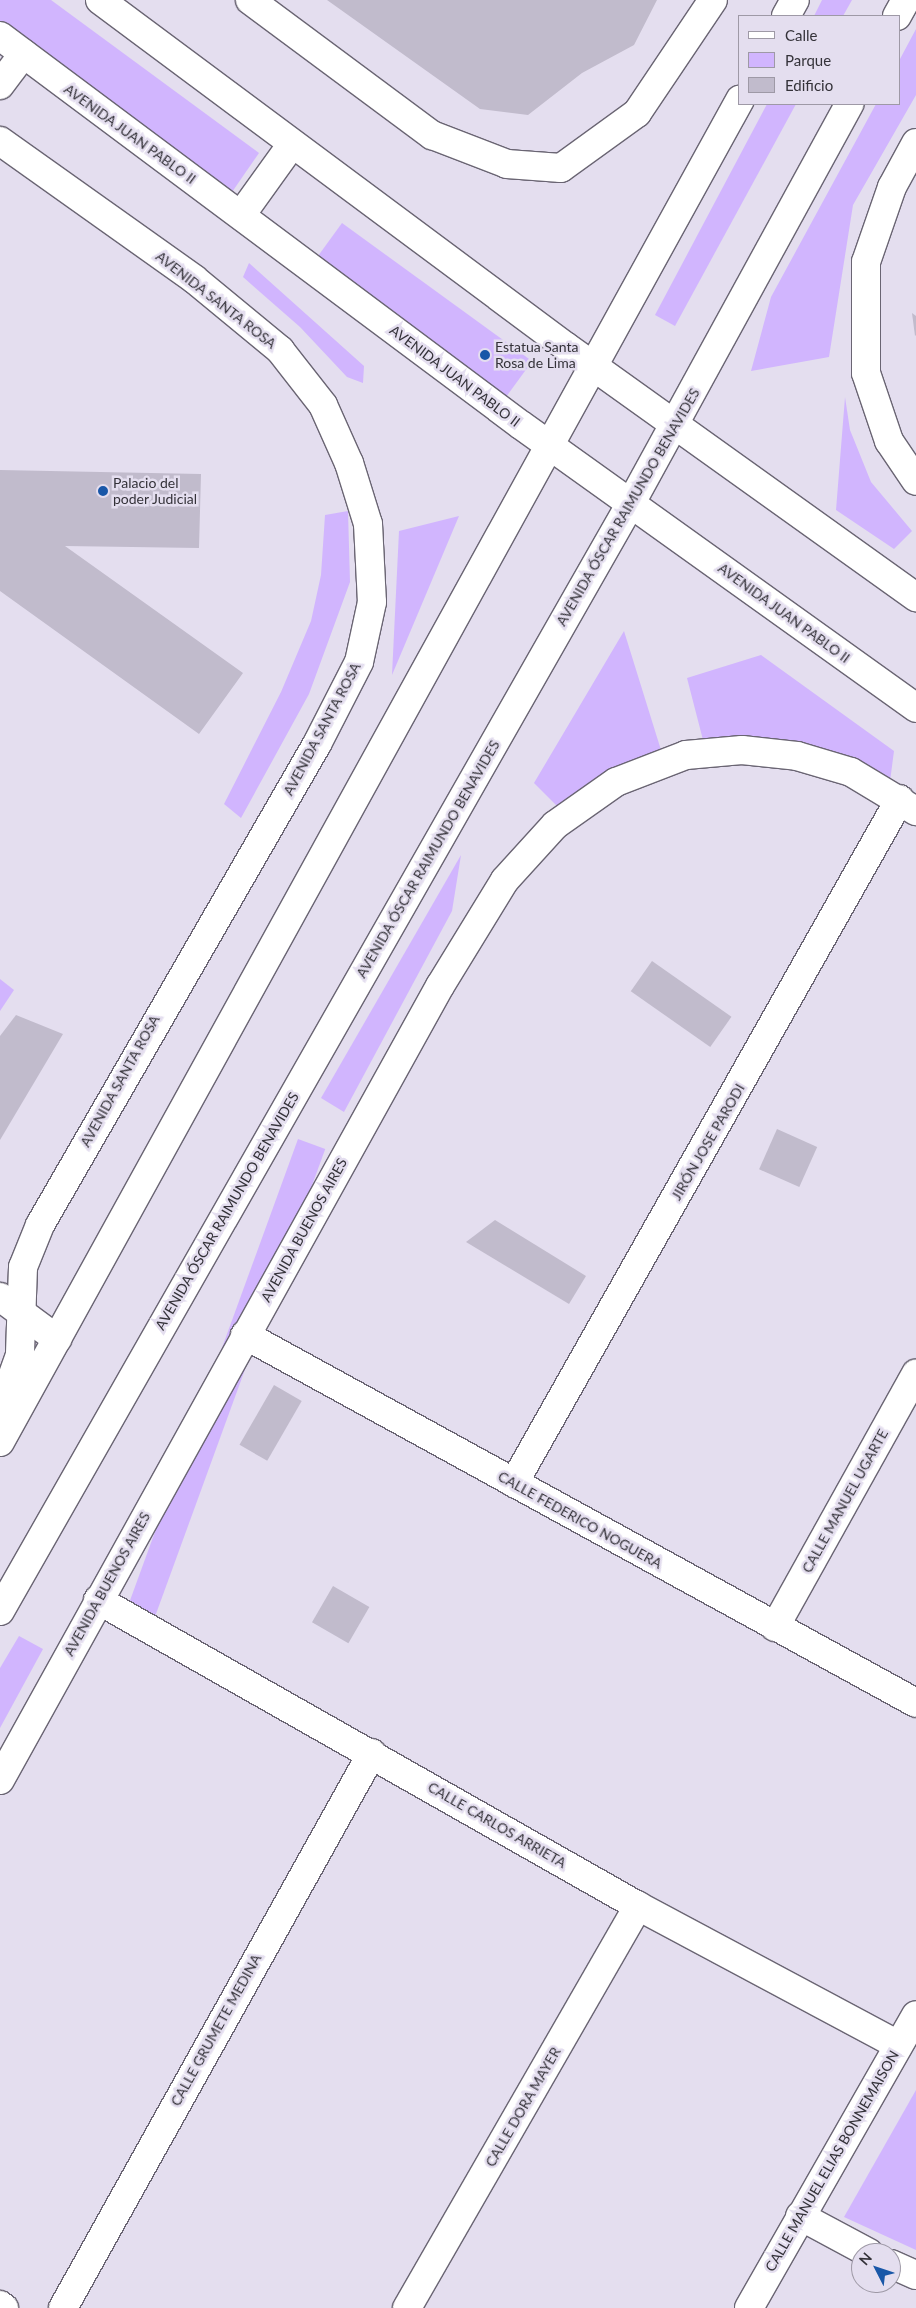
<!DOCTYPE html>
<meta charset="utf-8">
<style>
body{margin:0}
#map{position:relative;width:916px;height:2308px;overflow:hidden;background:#e4deef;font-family:Lato,sans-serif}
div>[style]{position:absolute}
.green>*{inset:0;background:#d1b5fe;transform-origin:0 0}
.building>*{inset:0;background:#c1bbcc;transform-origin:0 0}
.roads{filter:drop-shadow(1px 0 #6a6573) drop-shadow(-1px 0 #6a6573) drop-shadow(0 1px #6a6573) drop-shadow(0 -1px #6a6573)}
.minor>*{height:28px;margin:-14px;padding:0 14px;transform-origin:14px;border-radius:14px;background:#fff}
.tertiary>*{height:28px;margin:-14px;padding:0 14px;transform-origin:14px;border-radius:14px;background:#fff}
.secondary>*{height:28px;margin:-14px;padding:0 14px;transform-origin:14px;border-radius:14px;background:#fff}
.primary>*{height:28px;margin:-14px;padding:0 14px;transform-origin:14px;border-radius:14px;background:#fff}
.dots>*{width:14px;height:14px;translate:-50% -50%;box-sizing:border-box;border:2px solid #e4deef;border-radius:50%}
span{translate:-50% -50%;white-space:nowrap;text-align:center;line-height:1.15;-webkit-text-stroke:5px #e4deef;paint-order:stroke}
.street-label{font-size:14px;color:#343239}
.poi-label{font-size:14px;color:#343239}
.left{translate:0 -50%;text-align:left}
.legend{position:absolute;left:738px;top:15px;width:162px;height:90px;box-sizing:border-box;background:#e4deef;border:1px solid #9e99a6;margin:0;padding:6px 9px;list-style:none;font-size:15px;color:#343239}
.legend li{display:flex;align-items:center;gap:10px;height:25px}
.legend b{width:25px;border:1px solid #9e99a6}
.north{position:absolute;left:851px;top:2243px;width:50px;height:50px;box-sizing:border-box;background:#e4deef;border:1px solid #9e99a6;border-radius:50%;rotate:311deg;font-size:14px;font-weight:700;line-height:20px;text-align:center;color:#343239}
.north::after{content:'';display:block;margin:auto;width:18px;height:22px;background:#1957a8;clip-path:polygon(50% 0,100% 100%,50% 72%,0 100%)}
</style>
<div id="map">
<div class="green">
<i style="clip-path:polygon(0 0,51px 0,259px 153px,230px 195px,0 27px)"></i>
<i style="clip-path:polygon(822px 0,852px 0,843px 16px,814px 16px)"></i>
<i style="clip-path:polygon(916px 29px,916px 95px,853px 205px,829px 357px,751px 371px,771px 297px,876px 104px,900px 104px,900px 59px)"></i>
<i style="clip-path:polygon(767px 104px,796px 104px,675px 326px,655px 315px)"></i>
<i style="left:342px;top:223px;width:235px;height:48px;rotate:36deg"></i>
<i style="clip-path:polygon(249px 263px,364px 366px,363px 383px,347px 377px,300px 327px,243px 277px)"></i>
<i style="clip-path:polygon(845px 397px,850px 430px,871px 482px,912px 531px,894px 549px,836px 510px)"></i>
<i style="clip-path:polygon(348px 511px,350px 582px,309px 694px,241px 818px,224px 804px,281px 692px,311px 621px,321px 575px,325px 515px)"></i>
<i style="clip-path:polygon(459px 516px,392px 675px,399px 531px)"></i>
<i style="clip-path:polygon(624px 631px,665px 763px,595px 783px,557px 806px,534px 783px)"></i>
<i style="clip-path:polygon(761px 655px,894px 751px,889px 789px,744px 743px,703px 740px,687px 678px)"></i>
<i style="clip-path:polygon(461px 855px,452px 911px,344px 1112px,321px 1098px)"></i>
<i style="clip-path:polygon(0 979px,14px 990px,0 1011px)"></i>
<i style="left:298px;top:1139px;width:29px;height:508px;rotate:20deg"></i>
<i style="clip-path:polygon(19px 1636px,43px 1649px,0 1728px,0 1668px)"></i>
<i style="clip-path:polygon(916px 2090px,916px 2250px,844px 2217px)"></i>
</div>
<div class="building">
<i style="clip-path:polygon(327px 0,657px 0,634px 45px,582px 73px,528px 115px,480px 109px)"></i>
<i style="clip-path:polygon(912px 313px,916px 316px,916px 335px,915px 336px)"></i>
<i style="clip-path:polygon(0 470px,201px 474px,199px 548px,65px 546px,243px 673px,199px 734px,0 591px)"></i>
<i style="left:652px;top:961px;width:97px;height:37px;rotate:35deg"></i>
<i style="clip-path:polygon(16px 1015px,63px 1034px,0 1140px,0 1036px)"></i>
<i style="left:777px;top:1129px;width:44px;height:44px;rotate:24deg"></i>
<i style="clip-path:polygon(495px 1220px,586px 1276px,569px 1304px,466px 1242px)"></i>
<i style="left:274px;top:1385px;width:32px;height:69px;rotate:30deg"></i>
<i style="left:333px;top:1586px;width:42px;height:42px;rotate:30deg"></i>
</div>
<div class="roads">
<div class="minor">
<i style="left:0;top:85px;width:39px;rotate:-53deg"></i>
<i style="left:0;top:1297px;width:71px;rotate:36.4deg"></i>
<i style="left:245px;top:1335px;width:765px;rotate:28.74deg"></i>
<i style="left:514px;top:1483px;width:785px;rotate:-60.56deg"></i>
<i style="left:98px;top:1600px;width:621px;rotate:29.54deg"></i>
<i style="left:638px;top:1906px;width:295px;rotate:28.1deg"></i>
<i style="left:775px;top:1627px;width:290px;rotate:-60.9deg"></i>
<i style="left:800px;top:2216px;width:78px;rotate:28.2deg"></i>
<i style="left:891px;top:2264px;width:27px;rotate:24deg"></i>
<i style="left:0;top:2305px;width:5px;rotate:37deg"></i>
<i style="left:63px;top:2308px;width:635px;rotate:-60.89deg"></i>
<i style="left:407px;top:2308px;width:464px;rotate:-60.1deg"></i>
<i style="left:749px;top:2308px;width:337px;rotate:-60.3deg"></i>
</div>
<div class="tertiary">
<i style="left:250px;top:0;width:227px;rotate:36.6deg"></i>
<i style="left:432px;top:135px;width:80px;rotate:21.1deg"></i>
<i style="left:507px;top:164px;width:54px;rotate:4.2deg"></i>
<i style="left:561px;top:168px;width:94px;rotate:-35.9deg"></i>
<i style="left:637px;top:113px;width:136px;rotate:-56.1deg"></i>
<i style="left:0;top:141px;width:238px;rotate:35.4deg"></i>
<i style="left:194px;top:279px;width:112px;rotate:39.5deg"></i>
<i style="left:280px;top:350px;width:70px;rotate:52deg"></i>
<i style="left:323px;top:405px;width:64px;rotate:65.9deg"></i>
<i style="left:349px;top:463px;width:64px;rotate:72.7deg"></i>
<i style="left:368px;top:524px;width:78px;rotate:87.1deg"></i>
<i style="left:372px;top:602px;width:61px;rotate:102.2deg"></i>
<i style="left:359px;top:662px;width:92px;rotate:117.1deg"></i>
<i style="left:317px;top:744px;width:555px;rotate:119.94deg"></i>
<i style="left:40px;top:1225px;width:45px;rotate:112deg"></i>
<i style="left:23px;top:1267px;width:88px;rotate:92deg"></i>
<i style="left:20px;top:1355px;width:59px;rotate:109.7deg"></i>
<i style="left:916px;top:143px;width:50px;rotate:118.6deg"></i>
<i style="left:892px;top:187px;width:79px;rotate:109.1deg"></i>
<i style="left:866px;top:262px;width:111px;rotate:90deg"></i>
<i style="left:866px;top:373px;width:72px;rotate:71.3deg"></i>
<i style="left:889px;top:441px;width:48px;rotate:56deg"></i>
<i style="left:0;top:1780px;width:908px;rotate:-61.01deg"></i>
<i style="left:440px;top:986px;width:124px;rotate:-58.5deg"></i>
<i style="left:505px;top:880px;width:74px;rotate:-47.7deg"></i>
<i style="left:555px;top:825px;width:75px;rotate:-35.2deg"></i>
<i style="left:616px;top:782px;width:75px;rotate:-21.1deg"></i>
<i style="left:686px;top:755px;width:56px;rotate:-5.1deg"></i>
<i style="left:742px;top:750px;width:55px;rotate:6.2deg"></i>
<i style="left:797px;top:756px;width:56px;rotate:16.5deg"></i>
<i style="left:851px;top:772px;width:76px;rotate:31deg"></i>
</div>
<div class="secondary">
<i style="left:100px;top:0;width:580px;rotate:36.65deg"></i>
<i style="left:565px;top:346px;width:432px;rotate:35.6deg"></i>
<i style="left:0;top:36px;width:650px;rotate:36.75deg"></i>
<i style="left:521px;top:425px;width:486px;rotate:35.6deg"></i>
<i style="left:241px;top:215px;width:87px;rotate:-54.3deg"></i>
</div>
<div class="primary">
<i style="left:786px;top:16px;width:18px;rotate:-61deg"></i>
<i style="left:897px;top:16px;width:18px;rotate:-61deg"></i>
<i style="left:0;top:1442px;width:1533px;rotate:-61.13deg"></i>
<i style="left:0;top:1611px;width:1275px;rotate:-60.34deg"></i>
<i style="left:631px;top:503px;width:455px;rotate:-61.3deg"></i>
</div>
</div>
<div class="dots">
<i style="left:485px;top:355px;background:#1957a8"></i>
<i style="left:103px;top:491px;background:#1957a8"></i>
</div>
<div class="street-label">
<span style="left:130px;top:134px;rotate:36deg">AVENIDA JUAN PABLO II</span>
<span style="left:216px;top:300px;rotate:38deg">AVENIDA SANTA ROSA</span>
<span style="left:455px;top:376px;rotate:37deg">AVENIDA JUAN PABLO II</span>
<span style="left:628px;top:507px;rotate:-60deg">AVENIDA ÓSCAR RAIMUNDO BENAVIDES</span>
<span style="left:784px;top:613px;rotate:36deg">AVENIDA JUAN PABLO II</span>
<span style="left:322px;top:729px;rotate:-62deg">AVENIDA SANTA ROSA</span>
<span style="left:428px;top:859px;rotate:-60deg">AVENIDA ÓSCAR RAIMUNDO BENAVIDES</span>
<span style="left:120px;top:1081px;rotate:-61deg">AVENIDA SANTA ROSA</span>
<span style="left:708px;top:1142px;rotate:-60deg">JIRÓN JOSE PARODI</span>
<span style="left:227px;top:1211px;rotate:-60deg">AVENIDA ÓSCAR RAIMUNDO BENAVIDES</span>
<span style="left:304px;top:1230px;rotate:-61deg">AVENIDA BUENOS AIRES</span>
<span style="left:845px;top:1501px;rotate:-61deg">CALLE MANUEL UGARTE</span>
<span style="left:580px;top:1520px;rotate:29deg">CALLE FEDERICO NOGUERA</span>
<span style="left:107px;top:1584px;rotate:-61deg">AVENIDA BUENOS AIRES</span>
<span style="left:497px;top:1825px;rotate:30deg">CALLE CARLOS ARRIETA</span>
<span style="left:216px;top:2030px;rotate:-61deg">CALLE GRUMETE MEDINA</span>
<span style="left:523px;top:2107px;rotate:-60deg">CALLE DORA MAYER</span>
<span style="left:832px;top:2161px;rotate:-60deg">CALLE MANUEL ELIAS BONNEMAISON</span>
</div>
<div class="poi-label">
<span class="left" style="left:495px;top:355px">Estatua Santa<br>Rosa de Lima</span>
<span class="left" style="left:113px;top:491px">Palacio del<br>poder Judicial</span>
</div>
<ul class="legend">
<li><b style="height:6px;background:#fff"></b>Calle</li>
<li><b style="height:14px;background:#d1b5fe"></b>Parque</li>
<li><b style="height:14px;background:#c1bbcc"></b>Edificio</li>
</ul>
<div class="north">N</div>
</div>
